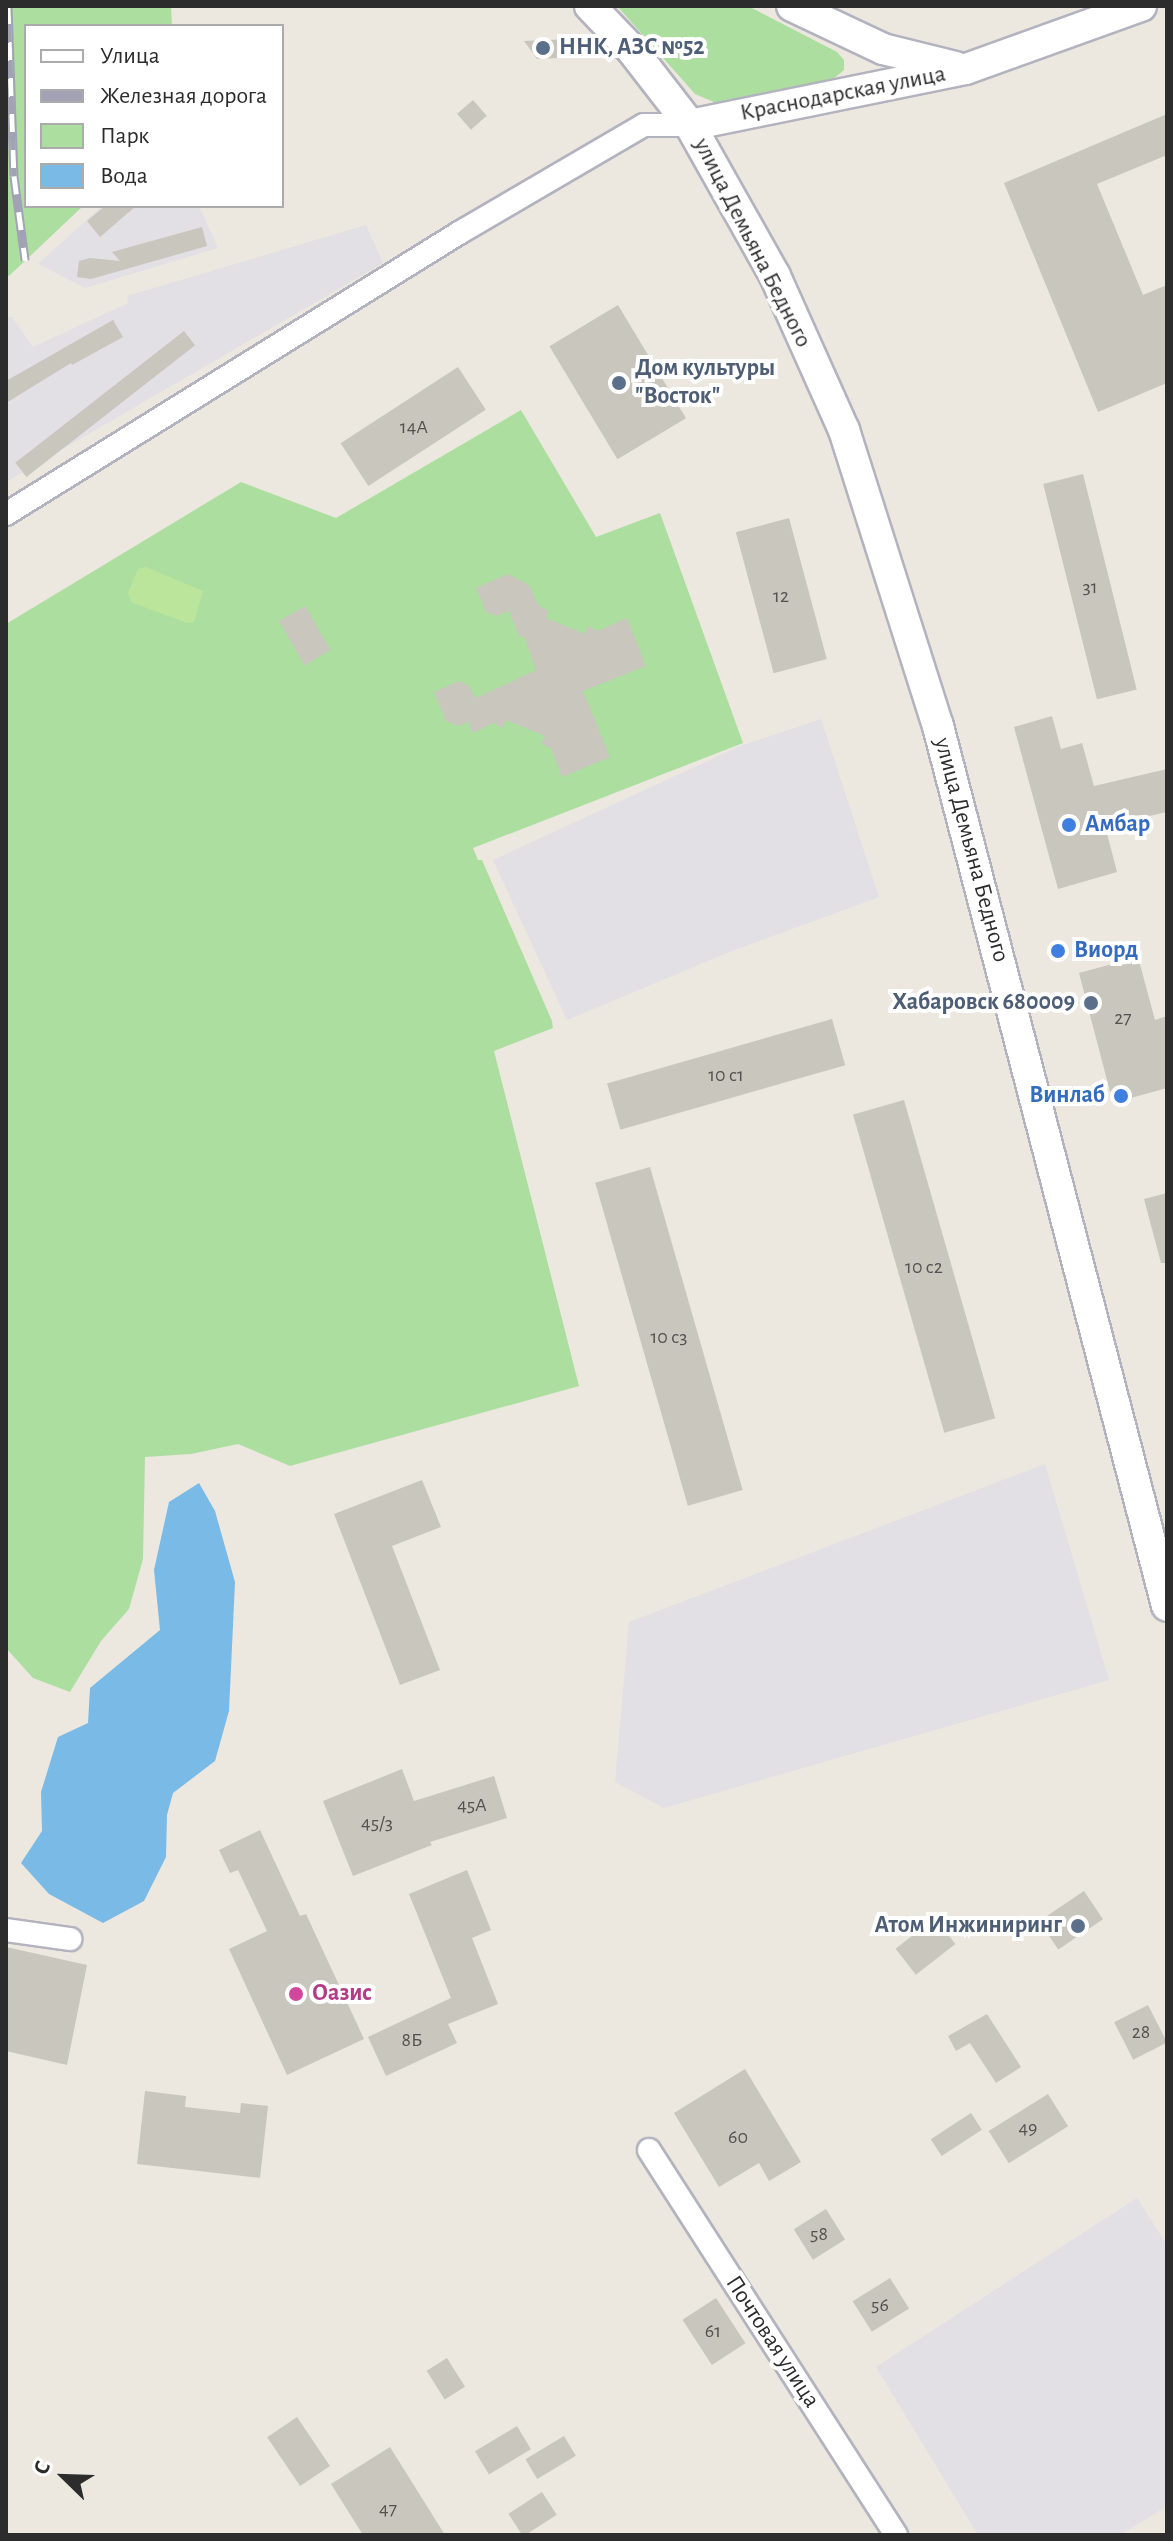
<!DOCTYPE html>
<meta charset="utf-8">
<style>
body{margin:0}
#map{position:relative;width:1173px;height:2541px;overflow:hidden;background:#ece8df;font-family:"Alegreya Sans",sans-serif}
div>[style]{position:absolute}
.industrial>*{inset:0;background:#e2dfe5}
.green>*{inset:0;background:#acdea0}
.pitch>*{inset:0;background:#bce59c}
.water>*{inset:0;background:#7abae6}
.building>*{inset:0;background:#c8c6bd;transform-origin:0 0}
.roads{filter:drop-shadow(2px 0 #b2b3be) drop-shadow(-2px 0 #b2b3be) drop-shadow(0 2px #b2b3be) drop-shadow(0 -2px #b2b3be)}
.street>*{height:22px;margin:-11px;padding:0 11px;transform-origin:11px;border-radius:11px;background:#fff}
.secondary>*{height:30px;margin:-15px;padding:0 15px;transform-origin:15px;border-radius:15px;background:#fff}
.rail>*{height:9px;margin-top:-4.5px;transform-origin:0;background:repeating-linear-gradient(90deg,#fff 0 18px,#a2a2b4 0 36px);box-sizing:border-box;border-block:2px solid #a2a2b4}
.dots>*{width:22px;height:22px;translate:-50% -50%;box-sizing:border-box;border:4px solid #fff;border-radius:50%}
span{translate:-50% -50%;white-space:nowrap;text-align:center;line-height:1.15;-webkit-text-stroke:8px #fff;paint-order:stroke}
.number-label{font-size:20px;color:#535250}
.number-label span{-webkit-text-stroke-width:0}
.service-label{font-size:24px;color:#4e5e75;font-weight:700}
.left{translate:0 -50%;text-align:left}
.right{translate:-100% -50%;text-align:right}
.street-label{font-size:24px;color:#2c2c2c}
.shop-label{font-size:24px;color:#366cbe;font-weight:700}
.hotel-label{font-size:24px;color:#b23c85;font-weight:700}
.frame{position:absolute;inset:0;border:8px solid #2c2c2c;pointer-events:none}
.legend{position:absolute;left:24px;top:24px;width:260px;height:184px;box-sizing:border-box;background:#fff;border:2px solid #ababab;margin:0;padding:10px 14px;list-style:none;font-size:24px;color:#2c2c2c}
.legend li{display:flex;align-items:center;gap:16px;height:40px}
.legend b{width:40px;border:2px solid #ababab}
.north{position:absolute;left:24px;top:2437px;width:80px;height:80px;-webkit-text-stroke:6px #fff;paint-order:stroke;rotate:293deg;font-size:22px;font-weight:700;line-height:32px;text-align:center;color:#2c2c2c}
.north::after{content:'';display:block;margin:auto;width:28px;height:36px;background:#2c2c2c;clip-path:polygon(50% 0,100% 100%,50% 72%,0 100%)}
</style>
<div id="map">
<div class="industrial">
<i style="clip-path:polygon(102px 206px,199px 206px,218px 248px,85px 288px,38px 264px)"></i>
<i style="clip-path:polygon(366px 225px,383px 263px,6px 482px,6px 317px,12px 317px,33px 347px,128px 303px,127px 296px)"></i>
<i style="clip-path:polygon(821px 719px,879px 897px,727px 953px,567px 1020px,493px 860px,740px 746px)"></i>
<i style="clip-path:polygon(1045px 1464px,1109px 1680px,664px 1808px,615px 1782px,629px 1622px)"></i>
<i style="clip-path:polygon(1137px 2198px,1167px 2245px,1167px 2506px,1120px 2535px,978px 2535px,876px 2367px)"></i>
</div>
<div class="green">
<i style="clip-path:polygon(6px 6px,171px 6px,172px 26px,26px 26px,26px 206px,83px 206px,9px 276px,6px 275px)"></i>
<i style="clip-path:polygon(617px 6px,748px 6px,837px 52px,844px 60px,844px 70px,832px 80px,716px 103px,695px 94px)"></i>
<i style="clip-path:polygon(521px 410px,596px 537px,660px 513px,743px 743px,473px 848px,478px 860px,482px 860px,552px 1021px,553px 1028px,494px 1051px,579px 1386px,290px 1466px,238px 1444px,191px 1454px,145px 1457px,143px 1559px,129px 1609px,101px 1641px,70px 1692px,33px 1678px,6px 1648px,6px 624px,241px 482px,336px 518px)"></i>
</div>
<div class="pitch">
<i style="clip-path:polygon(146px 567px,203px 591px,194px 622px,187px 623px,131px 602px,128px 593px,138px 569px)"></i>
</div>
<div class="water">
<i style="clip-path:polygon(199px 1483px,215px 1511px,235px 1582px,229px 1711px,215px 1761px,173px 1793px,167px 1815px,166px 1857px,144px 1901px,103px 1923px,49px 1894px,21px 1863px,42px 1831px,41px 1792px,58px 1737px,88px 1723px,90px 1688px,160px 1630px,154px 1570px,169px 1502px)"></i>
</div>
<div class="building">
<i style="clip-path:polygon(572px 39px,584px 57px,537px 59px,524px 41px)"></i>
<i style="left:473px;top:100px;width:21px;height:21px;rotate:49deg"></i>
<i style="clip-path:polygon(1167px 114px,1167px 155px,1097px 184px,1143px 295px,1167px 285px,1167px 383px,1098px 412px,1004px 183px)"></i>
<i style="clip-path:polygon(105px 206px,136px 206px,100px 237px,87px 221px)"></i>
<i style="clip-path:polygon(202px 227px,207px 246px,91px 279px,77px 277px,79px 261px,90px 258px,120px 261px,112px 252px)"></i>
<i style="left:618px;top:305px;width:132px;height:80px;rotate:59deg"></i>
<i style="clip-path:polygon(113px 320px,123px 337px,72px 365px,71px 363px,6px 403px,6px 381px)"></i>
<i style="left:184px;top:331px;width:18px;height:214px;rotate:52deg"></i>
<i style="left:458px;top:367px;width:51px;height:140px;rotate:57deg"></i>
<i style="left:1083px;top:474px;width:222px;height:41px;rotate:76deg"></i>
<i style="left:789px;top:518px;width:146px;height:55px;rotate:75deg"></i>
<i style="clip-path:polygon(508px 574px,529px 585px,539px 606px,549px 611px,546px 618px,585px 634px,588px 626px,598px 631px,627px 618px,646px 666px,583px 691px,610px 757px,562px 777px,551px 748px,541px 744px,545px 736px,506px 720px,503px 728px,493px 723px,473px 733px,468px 722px,458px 726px,446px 721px,434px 692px,459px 681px,469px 686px,476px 698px,536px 670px,524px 636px,520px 638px,509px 611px,497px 616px,486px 612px,476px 588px)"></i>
<i style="left:305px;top:606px;width:51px;height:30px;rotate:60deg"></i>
<i style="clip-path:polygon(1052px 716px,1061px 749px,1082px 743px,1094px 786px,1167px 769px,1167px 812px,1105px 826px,1117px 872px,1058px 889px,1014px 727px)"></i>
<i style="clip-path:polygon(1138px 957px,1155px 1020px,1167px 1016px,1167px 1088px,1113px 1103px,1079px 973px)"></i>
<i style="left:832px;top:1019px;width:48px;height:234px;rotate:74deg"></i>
<i style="left:904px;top:1100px;width:331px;height:53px;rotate:74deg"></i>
<i style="left:650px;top:1167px;width:336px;height:57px;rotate:74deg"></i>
<i style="clip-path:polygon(1167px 1193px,1167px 1263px,1161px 1263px,1144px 1199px)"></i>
<i style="clip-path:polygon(422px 1480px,441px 1527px,392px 1546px,440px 1670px,400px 1685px,334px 1514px)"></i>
<i style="clip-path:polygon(402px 1769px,414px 1801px,494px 1776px,507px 1818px,430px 1842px,432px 1845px,353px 1876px,323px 1801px)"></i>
<i style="clip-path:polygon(260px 1830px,300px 1916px,306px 1914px,364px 2039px,287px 2075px,229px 1949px,267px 1931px,238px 1870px,230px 1873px,219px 1850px)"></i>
<i style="clip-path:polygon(467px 1870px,491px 1930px,472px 1938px,498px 2004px,448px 2024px,457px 2043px,386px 2076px,368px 2037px,451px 1998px,409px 1894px)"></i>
<i style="left:1084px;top:1891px;width:34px;height:54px;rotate:56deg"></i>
<i style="left:935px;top:1918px;width:33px;height:50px;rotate:52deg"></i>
<i style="clip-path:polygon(6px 1947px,87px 1965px,67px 2065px,6px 2051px)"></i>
<i style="left:1148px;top:2005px;width:42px;height:38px;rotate:63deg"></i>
<i style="clip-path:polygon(987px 2014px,1021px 2067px,996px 2083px,970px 2043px,956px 2051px,948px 2036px)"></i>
<i style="clip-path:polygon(745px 2069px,801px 2162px,769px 2181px,759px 2163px,719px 2187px,674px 2113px)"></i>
<i style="clip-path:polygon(145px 2091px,186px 2096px,185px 2107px,240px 2113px,241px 2103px,268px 2106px,260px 2178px,137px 2164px)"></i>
<i style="left:1048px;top:2094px;width:38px;height:70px;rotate:58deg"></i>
<i style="left:971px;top:2113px;width:20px;height:48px;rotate:57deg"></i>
<i style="left:826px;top:2209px;width:36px;height:38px;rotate:58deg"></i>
<i style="left:890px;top:2278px;width:36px;height:44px;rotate:58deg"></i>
<i style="left:716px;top:2298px;width:54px;height:40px;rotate:57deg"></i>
<i style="left:447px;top:2358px;width:34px;height:24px;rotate:58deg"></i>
<i style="left:297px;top:2417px;width:59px;height:36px;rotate:56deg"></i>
<i style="left:517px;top:2426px;width:27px;height:49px;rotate:59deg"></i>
<i style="left:564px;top:2436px;width:23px;height:45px;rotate:59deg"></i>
<i style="clip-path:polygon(390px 2447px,445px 2535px,363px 2535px,331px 2484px)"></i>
<i style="left:542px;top:2492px;width:27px;height:40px;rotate:57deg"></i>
</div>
<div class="roads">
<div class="street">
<i style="left:6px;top:514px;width:533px;rotate:-31.81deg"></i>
<i style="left:459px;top:233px;width:214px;rotate:-30.3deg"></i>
<i style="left:644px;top:125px;width:46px"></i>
<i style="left:6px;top:1930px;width:65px;rotate:8deg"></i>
<i style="left:649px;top:2150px;width:457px;rotate:57.3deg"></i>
</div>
<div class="secondary">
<i style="left:590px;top:6px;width:61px;rotate:46.3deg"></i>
<i style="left:632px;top:50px;width:95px;rotate:52.3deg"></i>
<i style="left:690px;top:125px;width:173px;rotate:60.6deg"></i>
<i style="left:775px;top:276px;width:169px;rotate:65.9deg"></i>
<i style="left:844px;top:430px;width:311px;rotate:72.4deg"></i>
<i style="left:938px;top:726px;width:909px;rotate:75.41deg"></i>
<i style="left:792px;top:6px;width:101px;rotate:25.3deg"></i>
<i style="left:883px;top:49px;width:75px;rotate:13.9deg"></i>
<i style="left:690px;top:125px;width:282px;rotate:-11.5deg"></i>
<i style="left:966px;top:69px;width:186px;rotate:-19.8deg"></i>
</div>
</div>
<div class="rail">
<i style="left:8px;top:6px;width:170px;rotate:88deg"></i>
<i style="left:14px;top:176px;width:85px;rotate:82.5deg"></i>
</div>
<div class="dots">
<i style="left:543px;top:48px;background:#5c6f8a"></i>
<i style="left:619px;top:383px;background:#5c6f8a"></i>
<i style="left:1069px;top:825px;background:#3f7fe0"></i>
<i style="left:1058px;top:951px;background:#3f7fe0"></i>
<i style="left:1091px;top:1003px;background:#5c6f8a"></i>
<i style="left:1121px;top:1096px;background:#3f7fe0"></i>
<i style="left:1078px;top:1926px;background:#5c6f8a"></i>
<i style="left:296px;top:1994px;background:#d1479c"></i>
</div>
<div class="number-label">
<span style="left:414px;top:427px">14А</span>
<span style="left:1090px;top:587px">31</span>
<span style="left:781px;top:596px">12</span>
<span style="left:1123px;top:1018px">27</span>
<span style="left:726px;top:1075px">10 с1</span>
<span style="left:924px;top:1267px">10 с2</span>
<span style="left:669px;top:1337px">10 с3</span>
<span style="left:472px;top:1805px">45А</span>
<span style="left:377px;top:1823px">45/3</span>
<span style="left:1141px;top:2032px">28</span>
<span style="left:412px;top:2040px">8Б</span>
<span style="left:1028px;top:2128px">49</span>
<span style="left:738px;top:2137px">60</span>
<span style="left:819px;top:2234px">58</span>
<span style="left:880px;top:2305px">56</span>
<span style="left:713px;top:2331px">61</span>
<span style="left:388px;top:2509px">47</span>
</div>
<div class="service-label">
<span class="left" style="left:559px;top:48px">ННК, АЗС №52</span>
<span class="left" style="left:635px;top:383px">Дом культуры<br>"Восток"</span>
<span class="right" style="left:1075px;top:1003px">Хабаровск 680009</span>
<span class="right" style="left:1062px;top:1926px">Атом Инжиниринг</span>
</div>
<div class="street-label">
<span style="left:843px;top:94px;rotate:-11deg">Краснодарская улица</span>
<span style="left:752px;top:243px;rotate:63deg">улица Демьяна Бедного</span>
<span style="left:971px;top:850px;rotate:75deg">улица Демьяна Бедного</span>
<span style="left:772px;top:2342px;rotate:57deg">Почтовая улица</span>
</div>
<div class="shop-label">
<span class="left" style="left:1085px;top:825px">Амбар</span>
<span class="left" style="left:1074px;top:951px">Виорд</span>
<span class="right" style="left:1105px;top:1096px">Винлаб</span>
</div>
<div class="hotel-label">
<span class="left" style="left:312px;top:1994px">Оазис</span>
</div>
<div class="frame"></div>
<ul class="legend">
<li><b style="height:10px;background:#fff"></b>Улица</li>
<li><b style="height:10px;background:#a2a2b4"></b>Железная дорога</li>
<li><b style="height:22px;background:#acdea0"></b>Парк</li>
<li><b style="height:22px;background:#7abae6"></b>Вода</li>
</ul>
<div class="north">С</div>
</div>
